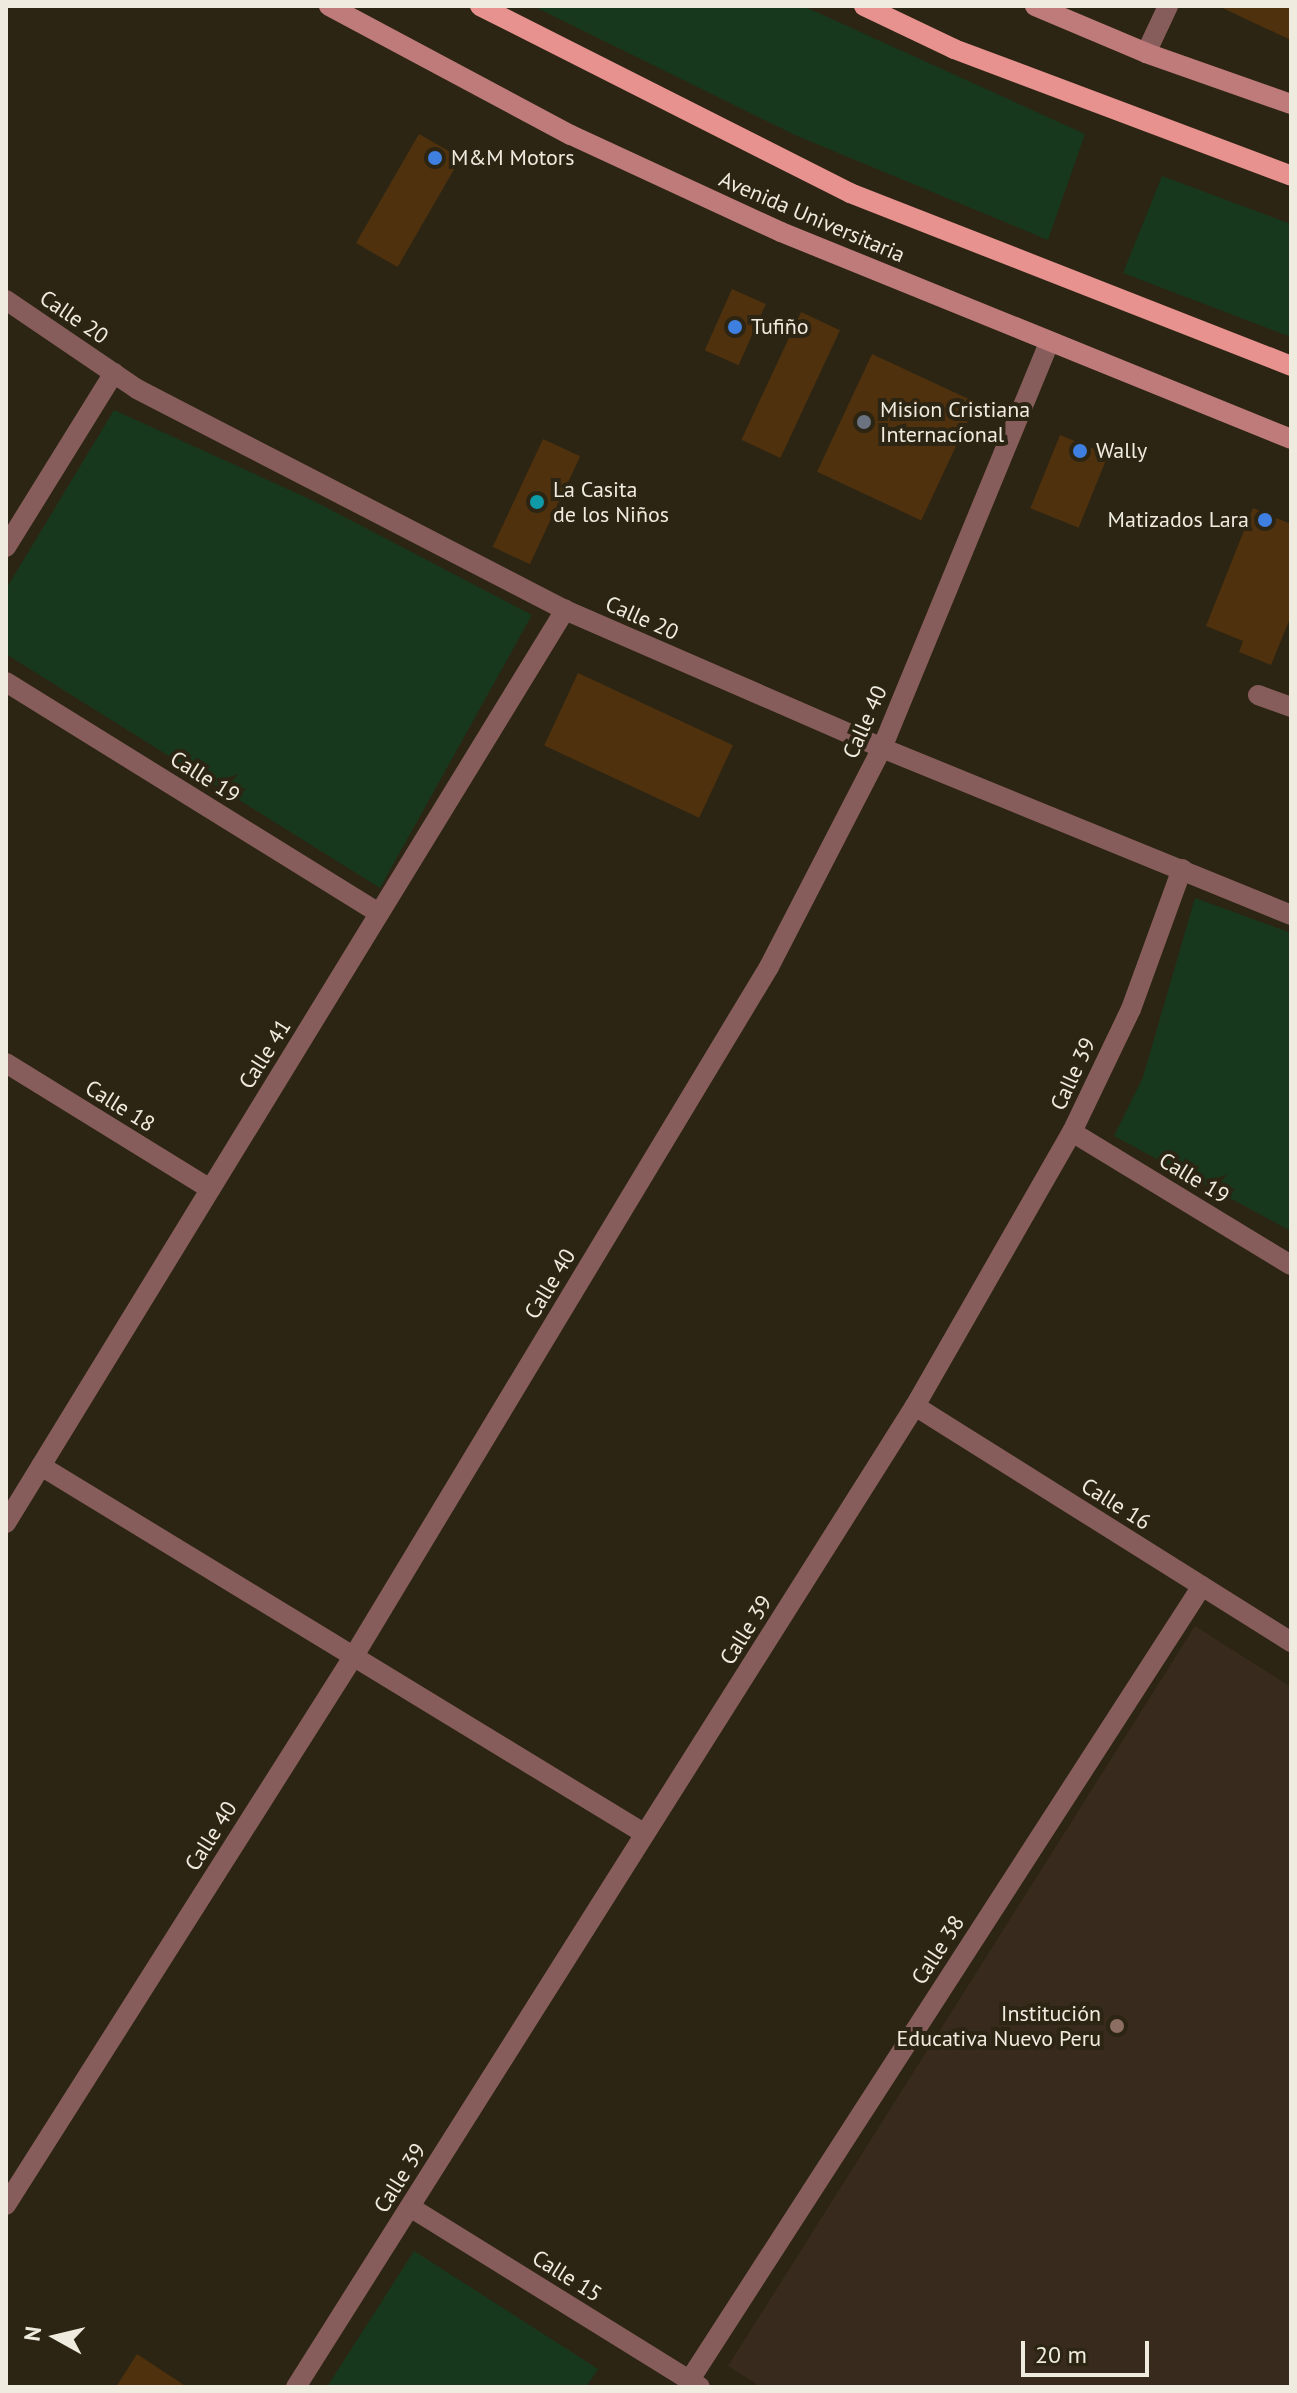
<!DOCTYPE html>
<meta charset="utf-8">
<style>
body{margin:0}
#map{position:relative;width:1297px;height:2393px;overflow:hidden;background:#2c2513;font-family:"PT Sans",sans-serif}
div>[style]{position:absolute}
.education>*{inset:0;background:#392a1e}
.green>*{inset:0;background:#18381e}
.building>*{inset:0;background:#4f310e;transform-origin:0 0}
.street>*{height:20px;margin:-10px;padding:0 10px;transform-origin:10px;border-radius:10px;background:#875d5b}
.secondary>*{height:20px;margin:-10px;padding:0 10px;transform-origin:10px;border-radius:10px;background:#be7b79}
.primary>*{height:20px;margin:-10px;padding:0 10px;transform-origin:10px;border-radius:10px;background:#e8928f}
.dots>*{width:22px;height:22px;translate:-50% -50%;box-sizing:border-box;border:4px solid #2c2513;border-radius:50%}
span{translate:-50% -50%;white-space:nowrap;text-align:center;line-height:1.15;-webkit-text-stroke:8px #2c2513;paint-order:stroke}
.poi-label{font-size:22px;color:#efebdf}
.left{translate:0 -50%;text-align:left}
.right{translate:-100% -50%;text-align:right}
.street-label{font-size:22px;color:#efebdf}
.frame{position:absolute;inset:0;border:8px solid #efebdf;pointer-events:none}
.north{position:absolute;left:16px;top:2297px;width:80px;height:80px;-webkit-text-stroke:6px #2c2513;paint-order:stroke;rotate:278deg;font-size:22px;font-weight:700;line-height:32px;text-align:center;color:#efebdf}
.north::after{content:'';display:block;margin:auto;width:28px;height:36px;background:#efebdf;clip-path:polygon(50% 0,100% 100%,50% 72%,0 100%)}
.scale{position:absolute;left:1021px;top:2341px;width:128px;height:36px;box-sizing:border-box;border:4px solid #efebdf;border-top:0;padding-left:10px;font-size:24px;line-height:28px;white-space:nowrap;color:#efebdf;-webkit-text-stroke:6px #2c2513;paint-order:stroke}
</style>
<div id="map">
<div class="education">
<i style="clip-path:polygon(1195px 1626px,1291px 1687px,1291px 2387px,761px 2387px,728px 2366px)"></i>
</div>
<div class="green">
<i style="clip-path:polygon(533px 6px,803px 6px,1085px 134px,1048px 240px,795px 135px)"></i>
<i style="clip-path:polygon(1162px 176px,1291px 224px,1291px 337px,1123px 273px)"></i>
<i style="clip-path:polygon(114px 410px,314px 501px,532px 615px,380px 888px,6px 654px,6px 589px)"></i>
<i style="clip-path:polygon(1195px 898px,1291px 933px,1291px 1231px,1114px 1136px,1143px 1077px)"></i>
<i style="clip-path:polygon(414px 2251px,598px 2369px,586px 2387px,327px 2387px)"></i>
</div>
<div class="building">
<i style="clip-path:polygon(1218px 6px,1291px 6px,1291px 40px)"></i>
<i style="left:419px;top:134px;width:48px;height:126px;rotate:30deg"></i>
<i style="left:732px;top:289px;width:37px;height:67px;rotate:24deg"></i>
<i style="left:801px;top:312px;width:43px;height:141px;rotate:25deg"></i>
<i style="left:872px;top:354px;width:115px;height:130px;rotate:25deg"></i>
<i style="left:1060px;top:435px;width:52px;height:79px;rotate:22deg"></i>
<i style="left:543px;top:439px;width:41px;height:119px;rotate:25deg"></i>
<i style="clip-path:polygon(1253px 508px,1291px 524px,1291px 616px,1271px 665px,1239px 652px,1243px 641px,1206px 626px)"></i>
<i style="left:578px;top:673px;width:171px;height:80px;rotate:25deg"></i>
<i style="clip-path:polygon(137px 2354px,187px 2387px,116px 2387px)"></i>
</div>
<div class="street">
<i style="left:1146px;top:53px;width:52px;rotate:-64.9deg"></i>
<i style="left:6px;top:300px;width:158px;rotate:34.2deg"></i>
<i style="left:137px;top:389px;width:482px;rotate:27.3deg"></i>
<i style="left:565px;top:610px;width:346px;rotate:23.5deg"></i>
<i style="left:882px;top:748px;width:442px;rotate:22.2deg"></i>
<i style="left:6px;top:547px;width:205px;rotate:-58.2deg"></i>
<i style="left:6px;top:682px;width:439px;rotate:31.8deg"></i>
<i style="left:1258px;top:695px;width:35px;rotate:20deg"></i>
<i style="left:6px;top:1063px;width:240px;rotate:31.7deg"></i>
<i style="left:1072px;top:1132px;width:256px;rotate:31.3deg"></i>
<i style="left:915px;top:1406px;width:444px;rotate:32.1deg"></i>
<i style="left:41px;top:1466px;width:707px;rotate:31.35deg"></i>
<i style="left:6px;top:1523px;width:1071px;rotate:-58.52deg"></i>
<i style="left:6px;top:2205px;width:652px;rotate:-57.65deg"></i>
<i style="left:355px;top:1654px;width:802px;rotate:-58.93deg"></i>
<i style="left:769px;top:967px;width:246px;rotate:-62.7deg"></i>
<i style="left:882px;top:748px;width:438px;rotate:-67.6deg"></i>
<i style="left:410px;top:2207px;width:341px;rotate:31.8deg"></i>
<i style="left:689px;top:2381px;width:946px;rotate:-57.17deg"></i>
<i style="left:296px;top:2387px;width:1160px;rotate:-57.75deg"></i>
<i style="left:915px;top:1406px;width:316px;rotate:-60.2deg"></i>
<i style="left:1072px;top:1132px;width:136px;rotate:-64.4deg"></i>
<i style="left:1131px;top:1009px;width:149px;rotate:-70deg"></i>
</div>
<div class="secondary">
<i style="left:329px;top:6px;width:274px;rotate:28.1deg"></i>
<i style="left:571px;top:135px;width:231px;rotate:24.8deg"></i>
<i style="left:781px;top:232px;width:550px;rotate:22.09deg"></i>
<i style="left:1035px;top:6px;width:121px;rotate:22.9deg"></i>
<i style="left:1146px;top:53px;width:154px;rotate:19.4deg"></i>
</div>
<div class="primary">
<i style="left:480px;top:6px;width:415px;rotate:26.8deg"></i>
<i style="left:850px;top:193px;width:474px;rotate:21.4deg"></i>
<i style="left:864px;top:6px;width:100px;rotate:25.5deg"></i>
<i style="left:954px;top:49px;width:360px;rotate:20.6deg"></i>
</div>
<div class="dots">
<i style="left:435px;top:158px;background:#3f7fe0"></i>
<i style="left:735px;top:327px;background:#3f7fe0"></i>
<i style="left:864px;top:422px;background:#6b7280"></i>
<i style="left:1080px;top:451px;background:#3f7fe0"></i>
<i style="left:537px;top:502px;background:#0f9aa8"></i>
<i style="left:1265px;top:520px;background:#3f7fe0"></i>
<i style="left:1117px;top:2026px;background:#8d6e63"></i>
</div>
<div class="poi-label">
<span class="left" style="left:451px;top:158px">M&amp;M Motors</span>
<span class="left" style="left:751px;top:327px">Tufiño</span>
<span class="left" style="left:880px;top:422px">Mision Cristiana<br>Internacíonal</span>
<span class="left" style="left:1096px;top:451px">Wally</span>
<span class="left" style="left:553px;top:502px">La Casita<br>de los Niños</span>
<span class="right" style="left:1249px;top:520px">Matizados Lara</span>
<span class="right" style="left:1101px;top:2026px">Institución<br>Educativa Nuevo Peru</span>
</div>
<div class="street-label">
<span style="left:812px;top:217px;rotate:23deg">Avenida Universitaria</span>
<span style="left:74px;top:317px;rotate:34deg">Calle 20</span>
<span style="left:642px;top:618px;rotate:24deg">Calle 20</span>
<span style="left:865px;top:722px;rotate:-66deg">Calle 40</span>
<span style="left:205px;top:777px;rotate:32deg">Calle 19</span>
<span style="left:265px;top:1054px;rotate:-58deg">Calle 41</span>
<span style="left:1073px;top:1074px;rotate:-65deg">Calle 39</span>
<span style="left:120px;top:1106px;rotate:32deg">Calle 18</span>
<span style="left:1194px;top:1178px;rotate:31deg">Calle 19</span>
<span style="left:550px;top:1284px;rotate:-59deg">Calle 40</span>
<span style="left:1116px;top:1504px;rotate:32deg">Calle 16</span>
<span style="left:746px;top:1630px;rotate:-58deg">Calle 39</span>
<span style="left:211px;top:1836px;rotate:-58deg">Calle 40</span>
<span style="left:938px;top:1950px;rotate:-57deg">Calle 38</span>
<span style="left:400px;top:2178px;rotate:-58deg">Calle 39</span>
<span style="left:567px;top:2276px;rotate:32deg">Calle 15</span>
</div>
<div class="frame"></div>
<div class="north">N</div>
<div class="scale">20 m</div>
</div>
